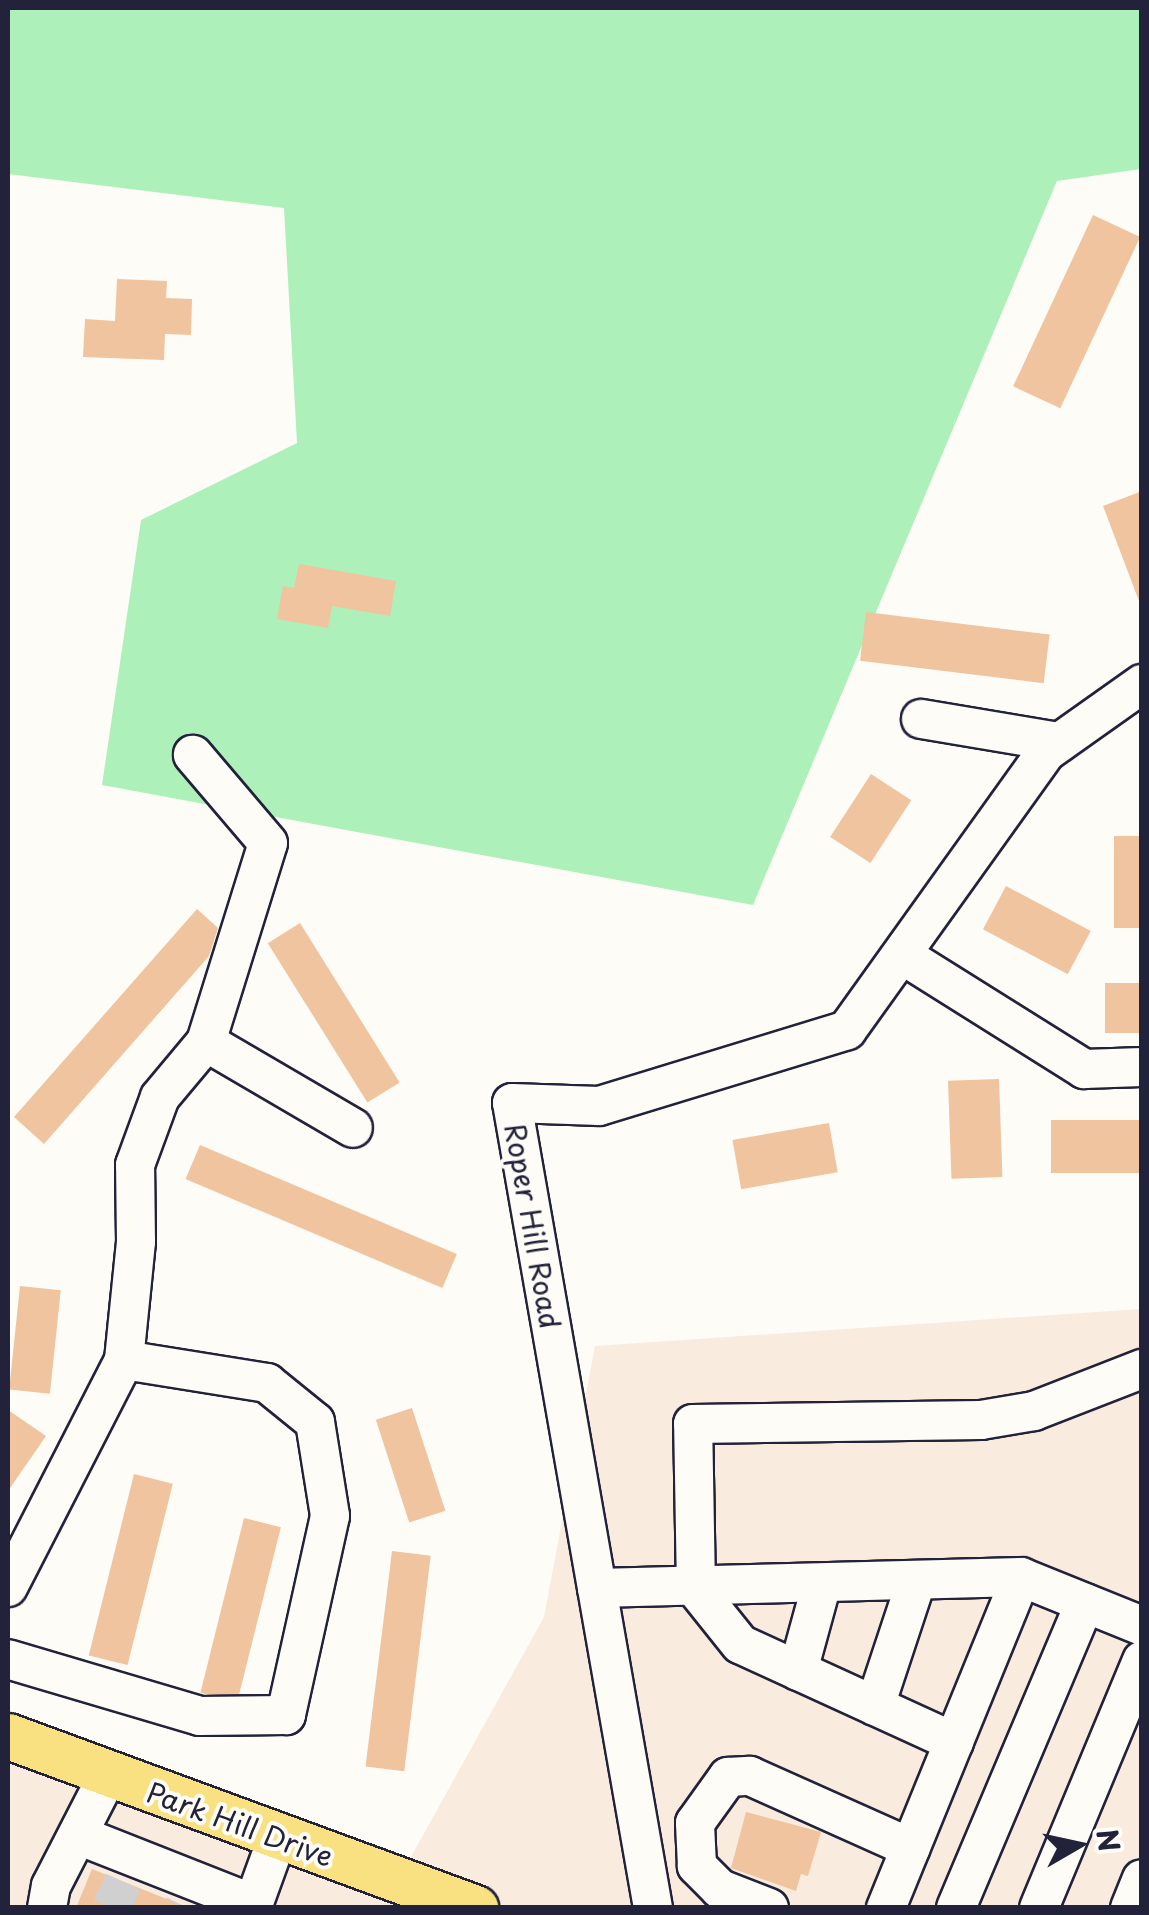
<!DOCTYPE html>
<style>
body{margin:0}
#map{position:relative;width:1149px;height:1915px;overflow:hidden;background:#fdfcf7;font-family:"Playpen Sans",sans-serif}
div>[style]{position:absolute}
.built>*{inset:0;background:#f9ebdd}
.green>*{inset:0;background:#aef0ba}
.building>*{inset:0;background:#efc49f;transform-origin:0 0}
.minor-tunnel>*{height:38px;margin-top:-19px;transform-origin:0;background:repeating-linear-gradient(90deg,#d1d0d1 0 38px,transparent 0 57px)}
.roads{filter:drop-shadow(2px 0 #22223b) drop-shadow(-2px 0 #22223b) drop-shadow(0 2px #22223b) drop-shadow(0 -2px #22223b)}
.minor>*{height:38px;margin:-19px;padding:0 19px;transform-origin:19px;border-radius:19px;background:#fdfcf7}
.major>*{height:45px;margin:-22.5px;padding:0 22.5px;transform-origin:22.5px;border-radius:22.5px;background:#f9e181}
span{translate:-50% -50%;white-space:nowrap;text-align:center;line-height:1.15;-webkit-text-stroke:8px #fdfcf7;paint-order:stroke}
.street-label{font-size:28px;color:#22223b}
.frame{position:absolute;inset:0;border:10px solid #22223b;pointer-events:none}
.north{position:absolute;left:1029px;top:1795px;width:100px;height:100px;-webkit-text-stroke:8px #fdfcf7;paint-order:stroke;rotate:81deg;font-size:28px;font-weight:700;line-height:40px;text-align:center;color:#22223b}
.north::after{content:'';display:block;margin:auto;width:35px;height:45px;background:#22223b;clip-path:polygon(50% 0,100% 100%,50% 72%,0 100%)}
</style>
<div id="map">
<div class="built">
<i style="clip-path:polygon(1141px 1309px,1141px 1907px,8px 1907px,8px 1736px,391px 1893px,544px 1617px,595px 1346px)"></i>
</div>
<div class="green">
<i style="clip-path:polygon(8px 8px,1141px 8px,1141px 169px,1057px 181px,753px 905px,102px 785px,141px 520px,297px 443px,284px 208px,8px 174px)"></i>
</div>
<div class="building">
<i style="left:1093px;top:215px;width:52px;height:189px;rotate:25deg"></i>
<i style="clip-path:polygon(117px 279px,167px 281px,166px 298px,192px 299px,191px 335px,165px 334px,164px 360px,83px 357px,85px 319px,115px 321px)"></i>
<i style="clip-path:polygon(1142px 491px,1142px 601px,1139px 601px,1103px 506px)"></i>
<i style="clip-path:polygon(299px 564px,396px 581px,390px 616px,332px 606px,328px 628px,277px 619px,283px 586px,294px 588px)"></i>
<i style="left:866px;top:612px;width:185px;height:49px;rotate:7deg"></i>
<i style="left:871px;top:774px;width:48px;height:75px;rotate:33deg"></i>
<i style="left:1142px;top:836px;width:92px;height:28px;rotate:90deg"></i>
<i style="left:1006px;top:886px;width:96px;height:49px;rotate:28deg"></i>
<i style="clip-path:polygon(197px 909px,218px 928px,209px 956px,44px 1144px,14px 1117px)"></i>
<i style="left:300px;top:923px;width:188px;height:38px;rotate:58deg"></i>
<i style="left:1142px;top:983px;width:50px;height:37px;rotate:90deg"></i>
<i style="left:999px;top:1079px;width:98px;height:51px;rotate:88deg"></i>
<i style="left:1142px;top:1120px;width:53px;height:91px;rotate:90deg"></i>
<i style="left:829px;top:1123px;width:50px;height:98px;rotate:80deg"></i>
<i style="left:200px;top:1145px;width:279px;height:37px;rotate:23deg"></i>
<i style="left:20px;top:1286px;width:41px;height:104px;rotate:6deg"></i>
<i style="left:412px;top:1408px;width:108px;height:38px;rotate:72deg"></i>
<i style="clip-path:polygon(8px 1410px,46px 1436px,8px 1491px)"></i>
<i style="left:134px;top:1474px;width:40px;height:187px;rotate:14deg"></i>
<i style="left:244px;top:1518px;width:38px;height:180px;rotate:14deg"></i>
<i style="left:392px;top:1551px;width:39px;height:217px;rotate:7deg"></i>
<i style="clip-path:polygon(746px 1812px,821px 1832px,808px 1876px,801px 1874px,796px 1891px,731px 1868px)"></i>
<i style="clip-path:polygon(92px 1869px,184px 1906px,183px 1908px,76px 1908px)"></i>
</div>
<div class="minor-tunnel">
<i style="left:111px;top:1908px;width:29px;rotate:-65deg"></i>
<i style="left:183px;top:1908px;width:2px;rotate:-63deg"></i>
</div>
<div class="roads">
<div class="minor">
<i style="left:921px;top:719px;width:140px;rotate:9.5deg"></i>
<i style="left:904px;top:956px;width:213px;rotate:32.1deg"></i>
<i style="left:1084px;top:1069px;width:58px;rotate:-2deg"></i>
<i style="left:206px;top:1042px;width:170px;rotate:30.3deg"></i>
<i style="left:124px;top:1360px;width:119px;rotate:-84.2deg"></i>
<i style="left:136px;top:1242px;width:77px;rotate:-90.7deg"></i>
<i style="left:135px;top:1165px;width:72px;rotate:-69.8deg"></i>
<i style="left:160px;top:1097px;width:72px;rotate:-50.1deg"></i>
<i style="left:206px;top:1042px;width:208px;rotate:-72.7deg"></i>
<i style="left:268px;top:843px;width:116px;rotate:-130.4deg"></i>
<i style="left:8px;top:1587px;width:255px;rotate:-62.9deg"></i>
<i style="left:124px;top:1360px;width:145px;rotate:9.1deg"></i>
<i style="left:267px;top:1383px;width:62px;rotate:39.1deg"></i>
<i style="left:315px;top:1422px;width:95px;rotate:80.9deg"></i>
<i style="left:330px;top:1516px;width:204px;rotate:102.5deg"></i>
<i style="left:286px;top:1715px;width:86px;rotate:179.3deg"></i>
<i style="left:200px;top:1716px;width:200px;rotate:-163.5deg"></i>
<i style="left:597px;top:1588px;width:424px;rotate:-1.5deg"></i>
<i style="left:798px;top:1671px;width:87px;rotate:-74.7deg"></i>
<i style="left:875px;top:1706px;width:131px;rotate:-71.7deg"></i>
<i style="left:954px;top:1742px;width:235px;rotate:-155.4deg"></i>
<i style="left:740px;top:1644px;width:70px;rotate:-128.7deg"></i>
<i style="left:696px;top:1589px;width:165px;rotate:-91deg"></i>
<i style="left:693px;top:1424px;width:288px;rotate:-0.8deg"></i>
<i style="left:981px;top:1420px;width:54px;rotate:-9.6deg"></i>
<i style="left:1034px;top:1411px;width:116px;rotate:-21.3deg"></i>
<i style="left:78px;top:1835px;width:188px;rotate:21.5deg"></i>
<i style="left:47px;top:1908px;width:22px;rotate:-80deg"></i>
<i style="left:51px;top:1886px;width:125px;rotate:-62.8deg"></i>
<i style="left:252px;top:1908px;width:73px;rotate:-70.1deg"></i>
<i style="left:653px;top:1908px;width:817px;rotate:-99.93deg"></i>
<i style="left:512px;top:1103px;width:87px;rotate:2deg"></i>
<i style="left:599px;top:1106px;width:259px;rotate:-17deg"></i>
<i style="left:847px;top:1030px;width:342px;rotate:-54.4deg"></i>
<i style="left:1046px;top:752px;width:118px;rotate:-35.3deg"></i>
<i style="left:769px;top:1908px;width:53px;rotate:-158.8deg"></i>
<i style="left:720px;top:1889px;width:33px;rotate:-135deg"></i>
<i style="left:697px;top:1866px;width:43px;rotate:-92.7deg"></i>
<i style="left:695px;top:1823px;width:57px;rotate:-54.3deg"></i>
<i style="left:728px;top:1777px;width:22px;rotate:-3deg"></i>
<i style="left:750px;top:1776px;width:176px;rotate:24.1deg"></i>
<i style="left:886px;top:1908px;width:357px;rotate:-67.8deg"></i>
<i style="left:1021px;top:1577px;width:131px;rotate:22deg"></i>
<i style="left:956px;top:1908px;width:331px;rotate:-67.1deg"></i>
<i style="left:1039px;top:1908px;width:268px;rotate:-67.4deg"></i>
<i style="left:1130px;top:1908px;width:31px;rotate:-68deg"></i>
</div>
<div class="major">
<i style="left:8px;top:1736px;width:498px;rotate:20.2deg"></i>
</div>
</div>
<div class="street-label">
<span style="left:533px;top:1226px;rotate:80deg">Roper Hill Road</span>
<span style="left:240px;top:1824px;rotate:20deg">Park Hill Drive</span>
</div>
<div class="frame"></div>
<div class="north">N</div>
</div>
